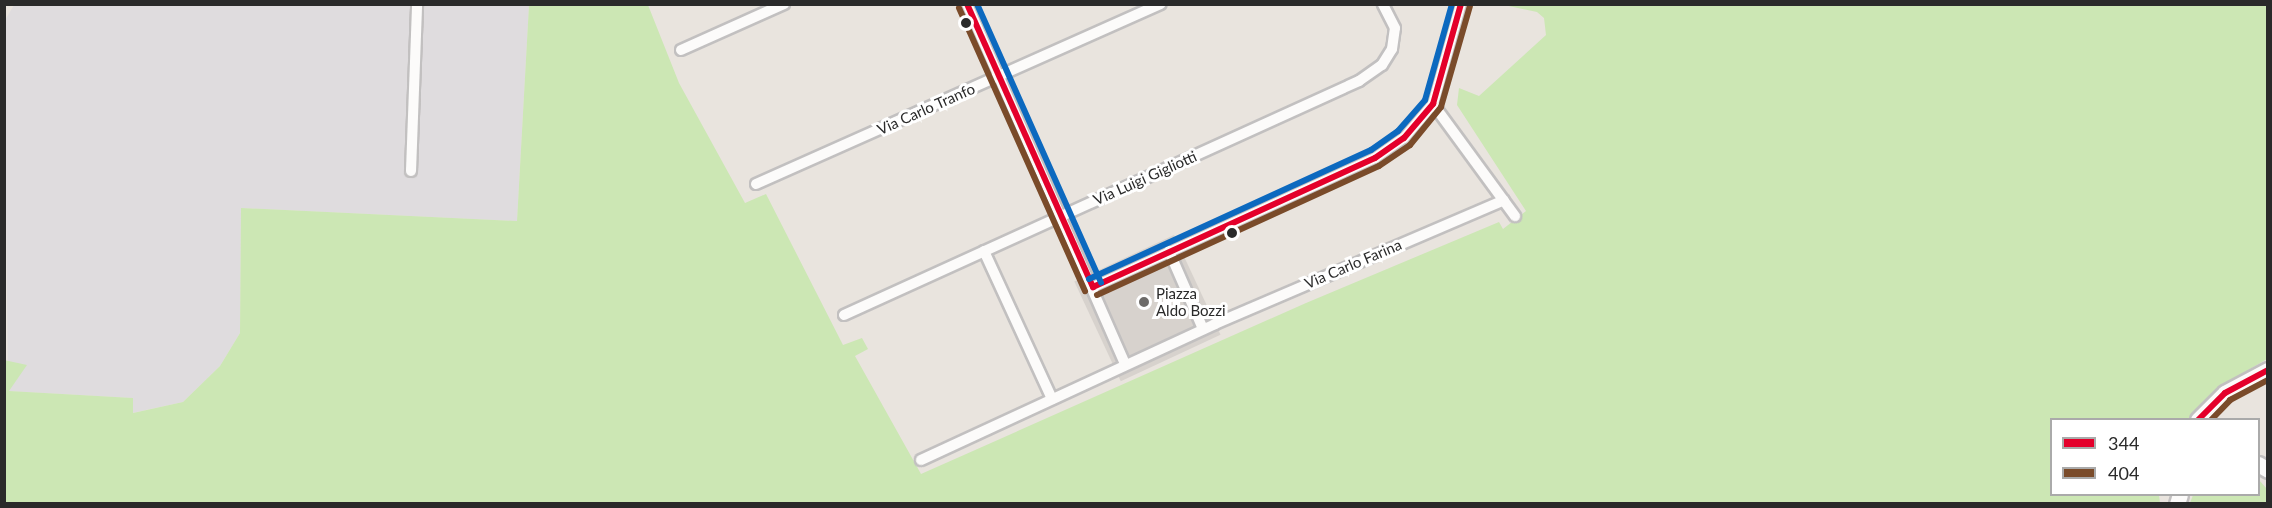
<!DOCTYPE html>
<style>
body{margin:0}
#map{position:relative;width:2272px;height:508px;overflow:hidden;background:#e9e4de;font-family:Lato,sans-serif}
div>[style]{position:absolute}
.industrial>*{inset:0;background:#dfdcde}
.green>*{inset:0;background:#cce7b4}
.plaza>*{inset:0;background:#d7d2cd;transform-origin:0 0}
.roads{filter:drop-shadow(2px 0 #c2c0c0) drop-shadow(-2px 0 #c2c0c0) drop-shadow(0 2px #c2c0c0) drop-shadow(0 -2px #c2c0c0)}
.minor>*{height:10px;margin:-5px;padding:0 5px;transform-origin:5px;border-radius:5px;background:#fcfbfa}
.tertiary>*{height:14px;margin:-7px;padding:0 7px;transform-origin:7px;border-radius:7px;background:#fcfbfa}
.secondary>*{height:15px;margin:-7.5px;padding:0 7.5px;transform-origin:7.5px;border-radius:7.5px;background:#fcfbfa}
.bus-1>*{height:6px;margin:-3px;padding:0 3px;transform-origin:3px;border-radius:3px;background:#e4002b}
.bus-2>*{height:6px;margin:-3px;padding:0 3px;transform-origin:3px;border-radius:3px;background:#7a4b2a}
.bus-3>*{height:6px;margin:-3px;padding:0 3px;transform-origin:3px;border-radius:3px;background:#0c69bf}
.dots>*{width:16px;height:16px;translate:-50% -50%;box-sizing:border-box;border:3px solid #fff;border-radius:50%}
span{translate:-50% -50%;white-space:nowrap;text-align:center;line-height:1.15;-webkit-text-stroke:6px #fff;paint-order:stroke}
.street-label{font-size:15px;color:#2a2a2a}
.poi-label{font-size:15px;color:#2a2a2a}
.left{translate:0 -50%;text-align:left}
.frame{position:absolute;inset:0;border:6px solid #2a2a2a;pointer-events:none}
.legend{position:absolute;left:2050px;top:418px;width:210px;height:78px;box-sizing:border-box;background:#fff;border:2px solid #aaa;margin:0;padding:8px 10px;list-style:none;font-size:18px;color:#2a2a2a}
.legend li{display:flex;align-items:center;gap:12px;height:30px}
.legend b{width:30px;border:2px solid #aaa}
</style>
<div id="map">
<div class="industrial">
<i style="clip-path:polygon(14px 5px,529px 5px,517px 221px,241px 208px,240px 333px,220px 366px,183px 402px,132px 413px,133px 398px,8px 391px,4px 22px)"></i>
</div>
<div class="green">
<i style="clip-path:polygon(529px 5px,648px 5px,679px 83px,745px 203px,766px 194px,843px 345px,862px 338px,868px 349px,855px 356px,921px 474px,1306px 303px,1499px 222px,1503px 229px,1526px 211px,1457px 105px,1459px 88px,1479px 96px,1546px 35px,1544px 18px,1537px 12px,1504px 5px,2267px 5px,2267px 359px,2216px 389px,2188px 419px,2052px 420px,2052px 494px,2159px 495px,2160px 503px,5px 503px,4px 360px,27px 365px,9px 391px,133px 398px,133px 413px,183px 402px,220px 366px,240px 333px,241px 208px,517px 221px)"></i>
<i style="clip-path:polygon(2259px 480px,2267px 489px,2267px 503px,2190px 503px,2193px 495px,2258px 494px)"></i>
</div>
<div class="plaza">
<i style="left:1174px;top:235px;width:110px;height:110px;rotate:65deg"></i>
</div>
<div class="roads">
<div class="minor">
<i style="left:967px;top:4px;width:393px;rotate:66.3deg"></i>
<i style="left:681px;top:50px;width:113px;rotate:-24.1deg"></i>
<i style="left:1433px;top:104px;width:139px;rotate:53.8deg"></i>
<i style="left:411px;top:171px;width:167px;rotate:-87.9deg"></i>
<i style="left:756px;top:184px;width:443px;rotate:-24deg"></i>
<i style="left:984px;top:251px;width:163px;rotate:65.3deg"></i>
<i style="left:1169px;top:251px;width:85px;rotate:66.4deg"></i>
<i style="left:1093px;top:287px;width:310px;rotate:-24.6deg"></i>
<i style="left:1375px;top:158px;width:35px;rotate:-35deg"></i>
<i style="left:1404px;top:138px;width:45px;rotate:-49.5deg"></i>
<i style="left:1433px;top:104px;width:104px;rotate:-74.4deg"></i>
<i style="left:844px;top:315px;width:566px;rotate:-24.44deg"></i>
<i style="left:1359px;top:81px;width:28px;rotate:-35deg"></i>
<i style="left:1382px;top:65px;width:19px;rotate:-58deg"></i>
<i style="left:1392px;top:49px;width:21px;rotate:-82deg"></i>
<i style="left:1395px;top:28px;width:27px;rotate:-117deg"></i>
<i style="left:921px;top:460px;width:324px;rotate:-24.8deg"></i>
<i style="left:1215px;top:324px;width:314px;rotate:-23.2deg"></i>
</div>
<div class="tertiary">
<i style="left:2198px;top:420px;width:38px;rotate:-45deg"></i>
<i style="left:2225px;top:393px;width:49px;rotate:-28.1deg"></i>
</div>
<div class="secondary">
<i style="left:2258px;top:464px;width:12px;rotate:31deg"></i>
<i style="left:2177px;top:504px;width:10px;rotate:-73deg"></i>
</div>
</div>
<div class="bus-1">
<i style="left:967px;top:4px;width:310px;rotate:66deg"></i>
<i style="left:1093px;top:287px;width:310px;rotate:-24.6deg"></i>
<i style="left:1375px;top:158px;width:35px;rotate:-35deg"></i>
<i style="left:1404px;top:138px;width:45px;rotate:-49.5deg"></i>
<i style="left:1433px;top:104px;width:104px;rotate:-74.4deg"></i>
<i style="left:2198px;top:420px;width:38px;rotate:-45deg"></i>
<i style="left:2225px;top:393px;width:49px;rotate:-28.1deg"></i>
</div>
<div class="bus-2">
<i style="left:959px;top:8px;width:310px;rotate:66deg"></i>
<i style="left:1097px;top:295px;width:310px;rotate:-24.6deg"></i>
<i style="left:1379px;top:166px;width:37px;rotate:-34deg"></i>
<i style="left:1410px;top:145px;width:49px;rotate:-50.8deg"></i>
<i style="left:1441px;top:107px;width:105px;rotate:-74deg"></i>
<i style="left:2211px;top:420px;width:28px;rotate:-46deg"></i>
<i style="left:2230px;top:400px;width:43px;rotate:-27.8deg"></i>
</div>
<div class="bus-3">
<i style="left:977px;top:4px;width:305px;rotate:66deg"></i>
<i style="left:1089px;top:279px;width:310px;rotate:-24.6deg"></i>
<i style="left:1371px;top:150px;width:33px;rotate:-35deg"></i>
<i style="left:1398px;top:131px;width:41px;rotate:-48.9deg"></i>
<i style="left:1425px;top:100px;width:100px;rotate:-74.3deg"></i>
</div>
<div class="dots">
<i style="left:966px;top:23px;background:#2a2a2a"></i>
<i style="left:1232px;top:233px;background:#2a2a2a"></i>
<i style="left:1144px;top:302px;background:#6d6b69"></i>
</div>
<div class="street-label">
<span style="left:926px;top:109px;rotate:-24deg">Via Carlo Tranfo</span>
<span style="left:1145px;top:178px;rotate:-24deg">Via Luigi Gigliotti</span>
<span style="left:1353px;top:264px;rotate:-23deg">Via Carlo Farina</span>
</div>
<div class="poi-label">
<span class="left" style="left:1156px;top:302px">Piazza<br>Aldo Bozzi</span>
</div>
<div class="frame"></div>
<ul class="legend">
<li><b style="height:8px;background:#e4002b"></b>344</li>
<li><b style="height:8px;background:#7a4b2a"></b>404</li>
</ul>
</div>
